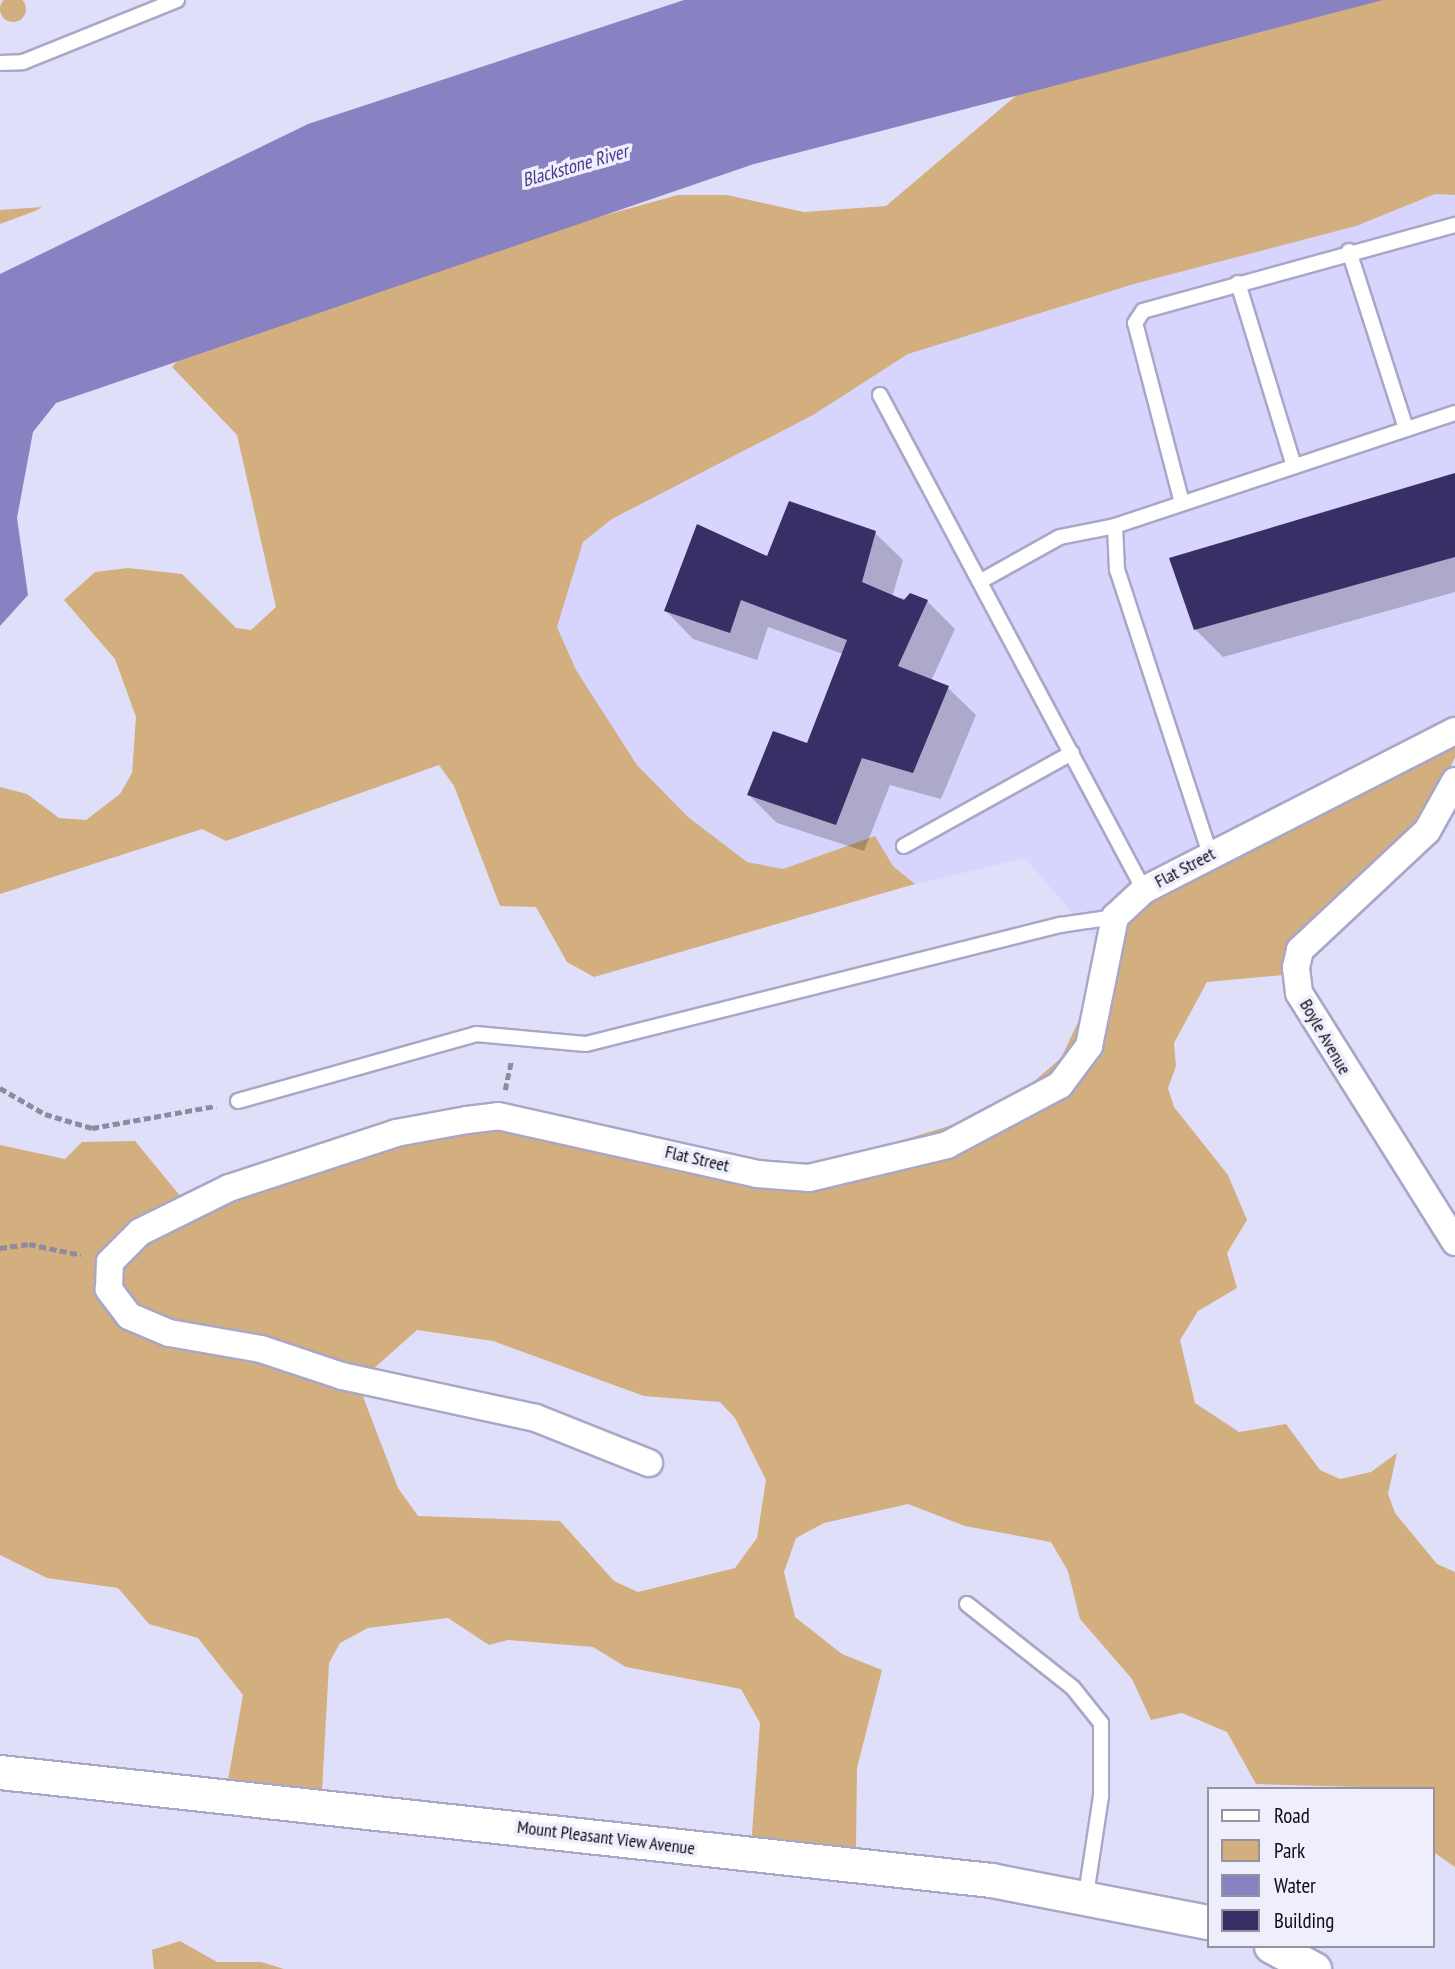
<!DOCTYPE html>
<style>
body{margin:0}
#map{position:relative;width:1455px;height:1969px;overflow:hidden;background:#e0dffa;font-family:"PT Sans Narrow",sans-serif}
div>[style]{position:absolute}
.built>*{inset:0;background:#d7d4fd}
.green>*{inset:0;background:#d3ae7e}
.round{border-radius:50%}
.water>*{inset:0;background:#8982c2}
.shadow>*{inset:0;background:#0003}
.building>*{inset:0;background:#382f67}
.path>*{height:4.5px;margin-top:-2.25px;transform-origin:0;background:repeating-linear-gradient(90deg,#8c8ba0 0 7px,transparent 0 10.5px)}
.roads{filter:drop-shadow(2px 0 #a9a7c7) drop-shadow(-2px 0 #a9a7c7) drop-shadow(0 2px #a9a7c7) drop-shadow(0 -2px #a9a7c7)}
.service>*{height:14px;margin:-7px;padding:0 7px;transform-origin:7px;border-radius:7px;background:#fff}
.minor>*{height:26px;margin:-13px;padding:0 13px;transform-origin:13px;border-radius:13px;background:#fff}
.tertiary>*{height:33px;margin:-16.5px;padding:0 16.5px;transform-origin:16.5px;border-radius:16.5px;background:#fff}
span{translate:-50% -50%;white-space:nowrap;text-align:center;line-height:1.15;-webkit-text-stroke:7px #eeeefc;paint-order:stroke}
.street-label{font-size:18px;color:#0d0c17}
.water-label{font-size:19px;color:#493b89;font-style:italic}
.legend{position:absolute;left:1207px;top:1787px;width:228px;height:161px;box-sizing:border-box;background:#eeeefc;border:2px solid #9494a0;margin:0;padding:9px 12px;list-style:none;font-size:21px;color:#0d0c17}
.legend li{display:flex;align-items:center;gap:14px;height:35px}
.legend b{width:35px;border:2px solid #9494a0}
</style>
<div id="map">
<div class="built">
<i style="clip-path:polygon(1435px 194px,1455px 195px,1455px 717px,1228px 835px,1100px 945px,1025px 858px,916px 884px,893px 866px,875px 837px,783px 869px,747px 862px,688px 817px,637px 765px,576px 670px,557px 627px,583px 542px,612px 519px,813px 415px,908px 354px,1134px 284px,1356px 226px)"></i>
</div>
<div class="green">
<i class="round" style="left:0;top:-4px;width:26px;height:26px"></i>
<i style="clip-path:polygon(1342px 0,1455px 0,1455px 195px,1435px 194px,1356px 226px,1134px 284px,908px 354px,813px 415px,612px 519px,583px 542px,557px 627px,576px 670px,637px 765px,688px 817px,747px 862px,783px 869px,875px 836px,893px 866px,915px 884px,594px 977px,567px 962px,536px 907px,500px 906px,454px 786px,439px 765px,226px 841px,202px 829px,0 894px,0 787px,27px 794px,59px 818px,86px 820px,120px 794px,132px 773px,136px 717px,115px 659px,64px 600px,95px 572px,128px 568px,182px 574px,236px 628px,251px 630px,276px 607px,237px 435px,172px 367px,215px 323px,678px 195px,727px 195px,804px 212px,886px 206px,1031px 83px)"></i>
<i style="clip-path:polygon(42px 207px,35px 211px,0 224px,0 210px)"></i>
<i style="clip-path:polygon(evenodd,1455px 717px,1455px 757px,1439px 793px,1308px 941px,1293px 974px,1207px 982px,1174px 1043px,1176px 1066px,1168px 1088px,1174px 1107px,1228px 1175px,1247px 1220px,1227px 1253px,1237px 1288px,1198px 1311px,1180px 1340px,1195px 1403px,1239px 1432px,1286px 1424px,1320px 1470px,1340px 1479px,1371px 1472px,1397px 1453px,1388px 1494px,1395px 1513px,1437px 1564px,1455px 1572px,1455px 1867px,1432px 1851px,1432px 1789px,1256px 1784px,1227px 1732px,1182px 1713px,1151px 1720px,1132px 1679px,1080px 1619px,1068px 1571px,1051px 1542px,965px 1526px,908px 1504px,824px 1523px,796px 1538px,784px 1572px,795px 1617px,842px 1654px,882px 1670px,857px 1768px,856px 1848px,848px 1856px,751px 1848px,760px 1723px,741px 1689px,626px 1667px,593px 1647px,508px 1640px,489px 1645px,448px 1618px,368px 1628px,340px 1643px,329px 1663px,322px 1792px,227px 1786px,243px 1695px,198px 1638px,149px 1624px,118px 1588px,47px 1578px,0 1555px,0 1145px,65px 1159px,82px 1142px,135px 1141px,186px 1203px,476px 1114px,802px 1171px,1001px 1110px,1061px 1058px,1080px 1018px,1100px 945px,1228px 835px,1455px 717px,417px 1330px,493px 1341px,644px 1396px,720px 1402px,735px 1418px,766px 1480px,757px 1538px,735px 1568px,638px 1592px,614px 1581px,560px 1521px,418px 1516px,398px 1488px,362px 1394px,363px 1378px,417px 1330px)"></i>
<i style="clip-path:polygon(180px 1941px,217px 1962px,261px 1962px,284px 1969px,154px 1969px,152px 1950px)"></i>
</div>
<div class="water">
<i style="clip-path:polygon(684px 0,1383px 0,754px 164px,56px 403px,33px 432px,17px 518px,28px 595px,0 626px,0 274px,308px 124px)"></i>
</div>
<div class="shadow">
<i style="clip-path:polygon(1455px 474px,1455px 592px,1223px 657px,1195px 629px)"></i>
<i style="clip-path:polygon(875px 533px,903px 560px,892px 597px,927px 601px,955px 629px,931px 681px,948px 688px,976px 715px,941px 799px,890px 785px,864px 851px,777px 823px,749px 795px,808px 745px,843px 654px,768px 627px,757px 660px,693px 639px,666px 611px,768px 558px)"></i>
</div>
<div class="building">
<i style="clip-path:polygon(1455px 473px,1455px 557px,1194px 630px,1169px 558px)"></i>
<i style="clip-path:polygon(789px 501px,876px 531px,862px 582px,904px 600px,910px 593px,928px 600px,898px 666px,949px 686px,913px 773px,862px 758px,836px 825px,747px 795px,773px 731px,807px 743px,847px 640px,741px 600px,730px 633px,664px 611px,697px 524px,767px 556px)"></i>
</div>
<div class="path">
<i style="left:0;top:1088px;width:52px;rotate:30deg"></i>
<i style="left:45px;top:1114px;width:49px;rotate:16.6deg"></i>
<i style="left:92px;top:1128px;width:126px;rotate:-10.1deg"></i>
<i style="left:505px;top:1090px;width:30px;rotate:-78deg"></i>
<i style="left:0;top:1248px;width:29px;rotate:-8deg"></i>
<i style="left:29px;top:1244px;width:53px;rotate:11.9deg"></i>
</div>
<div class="roads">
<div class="service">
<i style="left:0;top:63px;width:23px;rotate:-2deg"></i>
<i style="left:23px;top:62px;width:166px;rotate:-21.9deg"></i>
<i style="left:1349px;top:251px;width:187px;rotate:72.2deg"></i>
<i style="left:1238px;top:283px;width:191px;rotate:73deg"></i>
<i style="left:880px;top:395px;width:561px;rotate:61.93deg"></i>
<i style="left:1182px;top:503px;width:186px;rotate:-104.6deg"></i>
<i style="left:1135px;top:323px;width:14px;rotate:-56deg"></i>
<i style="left:1143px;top:311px;width:324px;rotate:-15.4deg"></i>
<i style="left:981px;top:581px;width:90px;rotate:-29.1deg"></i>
<i style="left:1060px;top:537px;width:56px;rotate:-11.3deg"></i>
<i style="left:904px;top:846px;width:192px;rotate:-29deg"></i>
<i style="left:1210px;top:854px;width:299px;rotate:-108.1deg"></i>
<i style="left:1117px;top:570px;width:44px;rotate:-92.6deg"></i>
<i style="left:1115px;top:526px;width:358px;rotate:-18.4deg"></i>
<i style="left:238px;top:1101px;width:247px;rotate:-15.7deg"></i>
<i style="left:476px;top:1034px;width:110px;rotate:5.2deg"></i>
<i style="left:586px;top:1044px;width:489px;rotate:-14.1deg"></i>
<i style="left:1060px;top:925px;width:56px;rotate:-8.3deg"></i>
<i style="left:967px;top:1604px;width:135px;rotate:38.4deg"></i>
<i style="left:1073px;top:1688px;width:45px;rotate:51.3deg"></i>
<i style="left:1101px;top:1723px;width:73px;rotate:90deg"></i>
<i style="left:1101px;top:1796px;width:100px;rotate:98.6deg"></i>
</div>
<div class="minor">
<i style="left:1455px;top:781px;width:57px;rotate:119.2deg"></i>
<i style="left:1427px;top:831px;width:174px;rotate:136.9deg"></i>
<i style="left:1300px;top:950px;width:18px;rotate:103deg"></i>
<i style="left:1296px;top:968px;width:25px;rotate:83deg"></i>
<i style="left:1299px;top:993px;width:294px;rotate:57.9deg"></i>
<i style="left:649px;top:1463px;width:122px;rotate:-158.3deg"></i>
<i style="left:536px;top:1418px;width:198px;rotate:-167.8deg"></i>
<i style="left:342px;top:1376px;width:85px;rotate:-161.6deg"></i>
<i style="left:261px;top:1349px;width:93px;rotate:-170.1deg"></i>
<i style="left:169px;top:1333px;width:43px;rotate:-157deg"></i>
<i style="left:129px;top:1316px;width:34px;rotate:-127deg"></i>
<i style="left:109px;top:1289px;width:27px;rotate:-88deg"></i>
<i style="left:110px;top:1262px;width:42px;rotate:-45deg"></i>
<i style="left:140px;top:1232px;width:99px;rotate:-26.3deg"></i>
<i style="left:229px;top:1188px;width:176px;rotate:-18.2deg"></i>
<i style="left:396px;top:1133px;width:72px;rotate:-10.4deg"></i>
<i style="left:467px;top:1120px;width:31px;rotate:-7deg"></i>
<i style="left:498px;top:1116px;width:265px;rotate:12.6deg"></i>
<i style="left:757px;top:1174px;width:52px;rotate:4.4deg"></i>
<i style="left:809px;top:1178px;width:142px;rotate:-13.4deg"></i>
<i style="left:947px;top:1145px;width:128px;rotate:-28deg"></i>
<i style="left:1060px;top:1085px;width:49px;rotate:-53.4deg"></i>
<i style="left:1089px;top:1046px;width:132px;rotate:-78.6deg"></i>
<i style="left:1115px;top:917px;width:40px;rotate:-43deg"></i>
<i style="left:1144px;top:890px;width:349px;rotate:-27.1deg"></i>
</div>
<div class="tertiary">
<i style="left:0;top:1772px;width:997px;rotate:6.22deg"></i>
<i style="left:991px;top:1880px;width:221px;rotate:11deg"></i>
<i style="left:1271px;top:1946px;width:49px;rotate:28.1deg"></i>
</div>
</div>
<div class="street-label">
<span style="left:1185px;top:868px;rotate:-28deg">Flat Street</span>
<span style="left:1325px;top:1037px;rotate:60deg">Boyle Avenue</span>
<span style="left:697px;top:1159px;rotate:13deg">Flat Street</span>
<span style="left:606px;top:1838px;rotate:7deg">Mount Pleasant View Avenue</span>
</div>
<div class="water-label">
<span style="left:575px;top:166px;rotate:-16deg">Blackstone River</span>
</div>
<ul class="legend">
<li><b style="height:9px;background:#fff"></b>Road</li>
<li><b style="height:19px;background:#d3ae7e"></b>Park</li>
<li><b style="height:19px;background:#8982c2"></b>Water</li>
<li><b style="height:19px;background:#382f67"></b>Building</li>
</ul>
</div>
